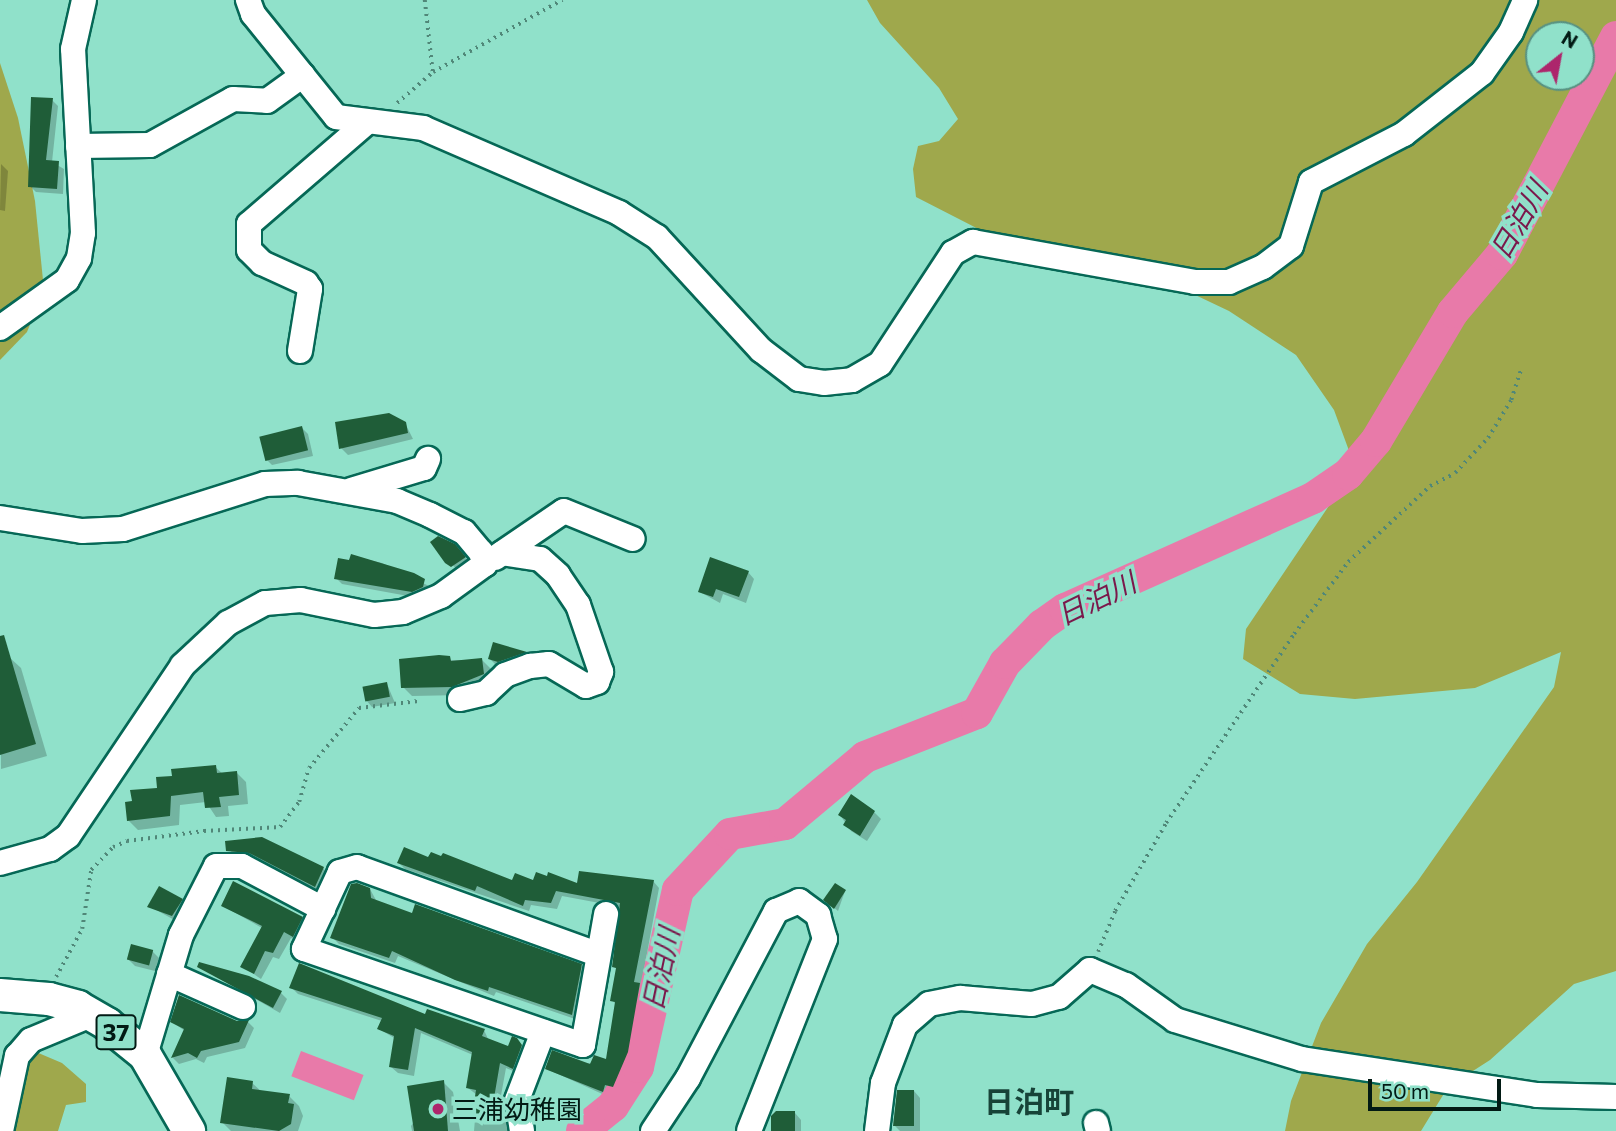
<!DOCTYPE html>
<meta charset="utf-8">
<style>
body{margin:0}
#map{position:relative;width:1616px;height:1131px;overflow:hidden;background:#90e1ca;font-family:Commissioner,"Noto Sans JP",sans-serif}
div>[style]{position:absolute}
.green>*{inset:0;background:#9fa84c}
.water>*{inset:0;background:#e87aa9;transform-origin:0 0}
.shadow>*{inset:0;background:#0003}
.river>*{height:32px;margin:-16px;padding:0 16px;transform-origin:16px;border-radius:16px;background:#e87aa9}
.building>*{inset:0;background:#1f5d38;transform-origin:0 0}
.path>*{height:3.5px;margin-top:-1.75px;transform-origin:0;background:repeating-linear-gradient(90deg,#508778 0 2px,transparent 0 7px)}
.roads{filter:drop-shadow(2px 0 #066856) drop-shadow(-2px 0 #066856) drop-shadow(0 2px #066856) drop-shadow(0 -2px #066856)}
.minor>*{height:24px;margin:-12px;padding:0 12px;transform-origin:12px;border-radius:12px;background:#fff}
.major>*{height:32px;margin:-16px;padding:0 16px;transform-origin:16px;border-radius:16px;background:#fff}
.dots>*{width:19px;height:19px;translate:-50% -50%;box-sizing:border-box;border:4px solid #90e1ca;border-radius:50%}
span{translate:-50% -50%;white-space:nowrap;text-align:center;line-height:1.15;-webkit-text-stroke:7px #90e1ca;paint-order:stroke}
.shield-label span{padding:2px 5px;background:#90e1ca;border:2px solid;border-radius:5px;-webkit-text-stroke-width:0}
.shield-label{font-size:24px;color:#021a14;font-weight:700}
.poi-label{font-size:26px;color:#021a14}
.left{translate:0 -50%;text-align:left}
.water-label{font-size:28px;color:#7b184b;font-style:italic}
.quarter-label{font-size:30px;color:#174338;font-weight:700}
.north{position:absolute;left:1525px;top:21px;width:70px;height:70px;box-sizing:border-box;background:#90e1ca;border:2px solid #579181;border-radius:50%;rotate:31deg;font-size:19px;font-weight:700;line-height:28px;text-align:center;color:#021a14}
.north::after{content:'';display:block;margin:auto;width:24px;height:32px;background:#ad266c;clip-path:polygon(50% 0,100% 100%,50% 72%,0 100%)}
.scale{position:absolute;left:1368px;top:1079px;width:133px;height:32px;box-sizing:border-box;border:4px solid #021a14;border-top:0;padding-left:9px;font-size:21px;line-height:24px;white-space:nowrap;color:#021a14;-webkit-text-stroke:5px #90e1ca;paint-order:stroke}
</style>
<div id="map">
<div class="green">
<i style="clip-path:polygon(evenodd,867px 0,1616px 0,1616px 971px,1574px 984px,1490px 1060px,1448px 1087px,1421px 1131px,1285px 1131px,1291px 1101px,1321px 1023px,1367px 944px,1417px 882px,1554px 687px,1561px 652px,1475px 688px,1355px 699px,1300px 694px,1243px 659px,1246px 629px,1355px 467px,1334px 410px,1296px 355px,1229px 311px,1189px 292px,996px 238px,916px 197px,913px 169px,918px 146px,939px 141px,958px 119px,939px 88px,880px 23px,867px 0,1539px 35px,1581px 35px,1581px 77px,1539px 77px,1539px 35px)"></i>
<i style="clip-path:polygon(0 63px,18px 118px,35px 201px,44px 290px,27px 332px,0 360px)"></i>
<i style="clip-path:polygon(29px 1049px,62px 1063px,86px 1084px,86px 1102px,66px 1105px,58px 1131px,6px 1131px)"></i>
</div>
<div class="water">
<i style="left:301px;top:1051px;width:67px;height:27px;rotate:21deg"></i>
</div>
<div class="shadow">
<i style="clip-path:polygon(52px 100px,58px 106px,52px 162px,64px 169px,63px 194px,36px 192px,30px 186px)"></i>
<i style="clip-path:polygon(1px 164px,8px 171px,5px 211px,0 210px)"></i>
<i style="clip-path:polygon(405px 423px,413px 439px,348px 455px,341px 448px)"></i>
<i style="clip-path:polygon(302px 428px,308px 434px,313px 456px,272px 465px,266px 459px)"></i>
<i style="clip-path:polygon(432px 542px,461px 553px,471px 564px,459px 572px)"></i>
<i style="clip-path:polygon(352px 556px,382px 563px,431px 587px,419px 598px,342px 584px,336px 578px)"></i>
<i style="clip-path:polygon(748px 572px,754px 579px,746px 603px,723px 594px,720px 603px,700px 592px)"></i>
<i style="clip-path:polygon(494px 644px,526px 653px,531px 659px,506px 668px,496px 665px,490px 659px)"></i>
<i style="clip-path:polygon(9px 657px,21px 668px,47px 756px,1px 769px,0 659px)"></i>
<i style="clip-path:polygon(401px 660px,482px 660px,491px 669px,492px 684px,462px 695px,412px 696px,403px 687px)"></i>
<i style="clip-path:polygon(387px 684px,395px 703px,372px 707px,366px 700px)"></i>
<i style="clip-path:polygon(215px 767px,223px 774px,236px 772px,246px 782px,248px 804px,228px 806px,229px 816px,216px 817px,206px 802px,180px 805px,179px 825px,138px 830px,128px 820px,174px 777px)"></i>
<i style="clip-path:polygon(874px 812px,881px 819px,867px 841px,851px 831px,840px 815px)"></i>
<i style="clip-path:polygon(227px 843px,323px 868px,329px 875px,322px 892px,257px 859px,234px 857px)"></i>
<i style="clip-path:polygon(429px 859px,513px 882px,578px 886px,653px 881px,659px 888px,641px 986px,646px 991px,634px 1059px,619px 1093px,612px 1090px,609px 1097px,547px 1069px,607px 1061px,616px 1004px,612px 1000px,618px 970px,614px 966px,621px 907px,562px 896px,557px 909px,531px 905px,529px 911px,405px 869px,399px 863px)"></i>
<i style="clip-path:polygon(370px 889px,377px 902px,413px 915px,581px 966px,588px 973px,578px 1020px,496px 992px,494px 996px,398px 956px,395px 963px,339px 944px,332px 937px)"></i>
<i style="clip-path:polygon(845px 891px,838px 911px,825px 900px)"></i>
<i style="clip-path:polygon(182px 900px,188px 907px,178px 922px,149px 906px)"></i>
<i style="clip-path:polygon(223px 906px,302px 918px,308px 925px,300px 942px,291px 938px,279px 959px,273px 957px,261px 979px,242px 966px,262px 928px)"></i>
<i style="clip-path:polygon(152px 951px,159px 958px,155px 971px,135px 966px,129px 960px)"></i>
<i style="clip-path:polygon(199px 967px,281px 993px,287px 999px,280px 1013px)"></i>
<i style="clip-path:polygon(291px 987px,484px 1030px,489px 1041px,509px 1049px,516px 1040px,528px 1053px,520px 1074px,506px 1068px,500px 1101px,508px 1108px,513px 1131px,474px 1131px,477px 1095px,468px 1088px,473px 1055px,421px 1033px,414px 1076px,398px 1073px,391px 1067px,396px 1039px,379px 1029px,382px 1021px,298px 994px)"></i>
<i style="clip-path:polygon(172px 1022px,248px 1022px,254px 1028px,245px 1048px,207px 1057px,204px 1063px,196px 1059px,179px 1064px,173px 1058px,185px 1031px)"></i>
<i style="clip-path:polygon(443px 1082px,453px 1092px,460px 1131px,412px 1131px,411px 1126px)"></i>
<i style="clip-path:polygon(252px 1083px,262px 1092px,289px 1096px,299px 1106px,303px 1116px,298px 1131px,231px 1131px,222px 1122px)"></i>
<i style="clip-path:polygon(914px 1091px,920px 1098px,920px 1131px,900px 1131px,894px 1125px)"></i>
<i style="clip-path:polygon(795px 1113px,801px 1120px,801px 1131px,772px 1131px)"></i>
</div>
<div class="river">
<i style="left:582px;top:1131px;width:40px;rotate:-39deg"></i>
<i style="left:613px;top:1106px;width:46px;rotate:-57.3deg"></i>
<i style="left:638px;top:1067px;width:181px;rotate:-77.3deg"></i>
<i style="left:678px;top:890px;width:76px;rotate:-47.1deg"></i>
<i style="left:730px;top:834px;width:56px;rotate:-10.3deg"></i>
<i style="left:785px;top:824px;width:104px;rotate:-39.9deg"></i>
<i style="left:865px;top:757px;width:120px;rotate:-21.4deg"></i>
<i style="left:977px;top:713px;width:57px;rotate:-60.8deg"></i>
<i style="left:1005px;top:663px;width:53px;rotate:-45.8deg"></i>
<i style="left:1042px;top:625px;width:28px;rotate:-35deg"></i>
<i style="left:1065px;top:609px;width:272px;rotate:-24.1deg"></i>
<i style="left:1313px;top:498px;width:42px;rotate:-34.4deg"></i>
<i style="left:1348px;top:474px;width:43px;rotate:-49.7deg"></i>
<i style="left:1376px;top:441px;width:150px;rotate:-59.2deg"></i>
<i style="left:1453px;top:312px;width:76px;rotate:-49.8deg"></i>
<i style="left:1502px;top:254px;width:245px;rotate:-62.3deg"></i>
</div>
<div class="building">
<i style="clip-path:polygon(31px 97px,53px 98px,46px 160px,59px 161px,57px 189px,28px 187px)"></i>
<i style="clip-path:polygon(389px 413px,406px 422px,408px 433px,339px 449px,335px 422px)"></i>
<i style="left:302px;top:426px;width:25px;height:44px;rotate:76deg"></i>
<i style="clip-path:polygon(438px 536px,455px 544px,466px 557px,451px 567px,445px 563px,430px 542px)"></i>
<i style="clip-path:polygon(351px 554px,414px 573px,425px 579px,423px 587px,412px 592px,334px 579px,338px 558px,349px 560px)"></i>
<i style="clip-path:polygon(710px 557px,749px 571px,739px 597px,716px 589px,713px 597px,698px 592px)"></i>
<i style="clip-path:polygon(4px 635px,36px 744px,0 755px,0 636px)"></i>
<i style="clip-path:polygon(493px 642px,527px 652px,498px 662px,488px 659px)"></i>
<i style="clip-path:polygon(439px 655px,450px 656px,451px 661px,482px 658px,484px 674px,452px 687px,401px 688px,399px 659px)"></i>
<i style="left:387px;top:682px;width:15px;height:25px;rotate:79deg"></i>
<i style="clip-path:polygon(216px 765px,217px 773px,237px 771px,239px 795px,219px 797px,221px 807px,205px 808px,203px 792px,171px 796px,170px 816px,127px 821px,125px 802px,132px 801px,130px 790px,157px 788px,156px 777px,172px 776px,171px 769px)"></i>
<i style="clip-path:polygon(851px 794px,875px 811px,860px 836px,843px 825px,846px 820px,838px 815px)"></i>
<i style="clip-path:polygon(262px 837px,324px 867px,315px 887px,249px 853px,226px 851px,225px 841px)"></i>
<i style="clip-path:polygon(404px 847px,428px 857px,431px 852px,441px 856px,443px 853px,512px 880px,515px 873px,533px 880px,536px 872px,547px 876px,548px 872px,577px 883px,579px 871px,654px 880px,634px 982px,640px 983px,628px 1052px,613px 1087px,605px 1085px,603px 1092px,545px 1069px,552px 1050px,590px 1064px,594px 1055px,606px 1059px,615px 1002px,610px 1001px,616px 968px,612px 967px,620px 903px,556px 891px,551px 903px,525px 900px,523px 906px,477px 886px,475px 891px,397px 863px)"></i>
<i style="clip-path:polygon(233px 881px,303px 917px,293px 937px,284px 932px,273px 953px,265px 951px,254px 974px,240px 967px,262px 926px,221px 906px)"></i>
<i style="clip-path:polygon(357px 883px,370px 888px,371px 898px,412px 913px,415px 904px,582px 964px,572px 1015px,489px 987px,488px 991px,455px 980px,392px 951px,389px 958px,330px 938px,351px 884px)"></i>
<i style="clip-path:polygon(835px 883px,846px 890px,834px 909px,823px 900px)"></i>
<i style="clip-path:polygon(159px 886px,183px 899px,172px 916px,147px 907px)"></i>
<i style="left:131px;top:944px;width:23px;height:16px;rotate:15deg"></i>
<i style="clip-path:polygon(199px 962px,249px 976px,282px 991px,273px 1008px,197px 967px)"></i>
<i style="clip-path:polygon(299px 963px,425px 1014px,427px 1009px,485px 1029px,482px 1036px,508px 1046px,512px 1036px,517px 1038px,522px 1045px,513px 1069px,500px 1063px,494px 1098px,502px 1100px,504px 1123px,481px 1122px,482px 1117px,472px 1116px,476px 1090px,466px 1088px,472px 1052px,415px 1028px,408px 1070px,389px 1067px,394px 1036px,377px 1029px,382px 1018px,289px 988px)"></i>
<i style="clip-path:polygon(179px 995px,237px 1021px,249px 1020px,239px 1042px,201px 1051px,197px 1058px,188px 1053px,171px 1058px,184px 1029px,170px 1022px)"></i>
<i style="clip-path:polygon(227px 1077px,253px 1081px,252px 1089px,290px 1094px,288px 1103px,294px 1104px,291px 1124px,279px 1131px,220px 1123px)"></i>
<i style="clip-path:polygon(444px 1080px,448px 1131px,414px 1131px,407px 1086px)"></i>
<i style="clip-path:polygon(897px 1090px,914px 1090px,914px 1126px,893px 1126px)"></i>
<i style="clip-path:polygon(776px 1111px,795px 1111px,795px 1131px,771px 1131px,771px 1116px)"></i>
</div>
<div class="path">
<i style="left:425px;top:0;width:72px;rotate:83.7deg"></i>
<i style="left:397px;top:103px;width:48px;rotate:-40.7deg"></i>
<i style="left:433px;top:72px;width:148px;rotate:-29.2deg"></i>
<i style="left:1098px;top:952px;width:44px;rotate:-67.5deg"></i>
<i style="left:1115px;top:911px;width:102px;rotate:-59.9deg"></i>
<i style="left:1166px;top:823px;width:228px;rotate:-55.9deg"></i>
<i style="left:1294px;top:634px;width:90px;rotate:-53.1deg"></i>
<i style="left:1348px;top:562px;width:112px;rotate:-42.8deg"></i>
<i style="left:1430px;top:486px;width:28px;rotate:-27deg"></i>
<i style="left:1455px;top:473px;width:48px;rotate:-46.7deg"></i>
<i style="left:1488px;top:438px;width:44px;rotate:-58.8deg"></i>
<i style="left:1511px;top:400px;width:32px;rotate:-72deg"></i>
<i style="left:56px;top:977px;width:55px;rotate:-61.6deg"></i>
<i style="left:82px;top:929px;width:60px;rotate:-81.3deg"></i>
<i style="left:91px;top:870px;width:32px;rotate:-46deg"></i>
<i style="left:113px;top:847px;width:15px;rotate:-23deg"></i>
<i style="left:127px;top:841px;width:78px;rotate:-7.4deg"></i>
<i style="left:204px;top:831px;width:76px;rotate:-3deg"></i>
<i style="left:280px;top:827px;width:31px;rotate:-53deg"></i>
<i style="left:299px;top:802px;width:35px;rotate:-74deg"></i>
<i style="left:309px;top:768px;width:78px;rotate:-50.2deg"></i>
<i style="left:359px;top:708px;width:60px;rotate:-6.7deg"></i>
</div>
<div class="roads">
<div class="minor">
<i style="left:248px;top:0;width:15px;rotate:70deg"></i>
<i style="left:253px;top:14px;width:132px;rotate:51.1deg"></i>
<i style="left:336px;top:117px;width:88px;rotate:7.2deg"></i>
<i style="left:423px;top:128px;width:214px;rotate:23.4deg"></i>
<i style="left:619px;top:213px;width:45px;rotate:32.3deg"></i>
<i style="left:657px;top:237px;width:154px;rotate:47.4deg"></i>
<i style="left:761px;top:350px;width:48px;rotate:37.3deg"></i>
<i style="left:799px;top:379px;width:25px;rotate:9deg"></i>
<i style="left:824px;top:383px;width:28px;rotate:-6deg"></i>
<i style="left:852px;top:380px;width:32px;rotate:-30deg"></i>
<i style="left:880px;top:364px;width:133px;rotate:-56.7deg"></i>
<i style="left:953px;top:253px;width:23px;rotate:-29deg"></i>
<i style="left:973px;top:242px;width:226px;rotate:10.2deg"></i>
<i style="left:1195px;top:282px;width:34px"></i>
<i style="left:1229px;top:282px;width:37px;rotate:-24deg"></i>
<i style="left:1263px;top:267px;width:35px;rotate:-37deg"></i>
<i style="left:1291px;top:246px;width:67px;rotate:-72.6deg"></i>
<i style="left:1311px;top:182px;width:105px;rotate:-27.3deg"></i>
<i style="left:1404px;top:134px;width:99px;rotate:-38deg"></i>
<i style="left:1482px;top:73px;width:50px;rotate:-54.7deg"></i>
<i style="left:1511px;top:32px;width:35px;rotate:-66deg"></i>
<i style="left:78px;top:146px;width:72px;rotate:-0.8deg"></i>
<i style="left:150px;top:145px;width:95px;rotate:-29deg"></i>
<i style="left:233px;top:99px;width:34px;rotate:3deg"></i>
<i style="left:267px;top:101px;width:44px;rotate:-35.8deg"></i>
<i style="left:0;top:328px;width:82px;rotate:-35.6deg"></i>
<i style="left:67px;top:280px;width:25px;rotate:-61deg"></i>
<i style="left:79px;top:258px;width:25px;rotate:-81deg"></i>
<i style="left:83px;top:233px;width:184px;rotate:-93.1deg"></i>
<i style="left:73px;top:49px;width:50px;rotate:-77.3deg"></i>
<i style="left:300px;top:351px;width:63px;rotate:-80.8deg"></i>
<i style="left:310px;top:289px;width:7px;rotate:-124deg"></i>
<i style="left:306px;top:283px;width:48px;rotate:-155.6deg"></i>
<i style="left:262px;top:263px;width:18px;rotate:-135deg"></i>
<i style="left:249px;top:250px;width:26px;rotate:-90deg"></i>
<i style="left:249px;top:224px;width:155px;rotate:-40.8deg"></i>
<i style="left:351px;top:490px;width:76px;rotate:-16.8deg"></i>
<i style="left:424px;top:468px;width:10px;rotate:-66deg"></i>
<i style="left:0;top:518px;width:83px;rotate:9deg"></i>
<i style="left:82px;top:531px;width:41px;rotate:-2.8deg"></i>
<i style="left:123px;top:529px;width:149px;rotate:-17.6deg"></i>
<i style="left:265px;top:484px;width:33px;rotate:-2deg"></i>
<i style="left:298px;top:483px;width:101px;rotate:10.3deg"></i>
<i style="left:397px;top:501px;width:36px;rotate:23deg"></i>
<i style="left:430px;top:515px;width:38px;rotate:27deg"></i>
<i style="left:464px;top:532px;width:26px;rotate:50deg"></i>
<i style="left:481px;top:552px;width:13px;rotate:72deg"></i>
<i style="left:485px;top:564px;width:54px;rotate:144deg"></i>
<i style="left:441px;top:596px;width:41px;rotate:157.2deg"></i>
<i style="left:403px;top:612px;width:29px;rotate:174deg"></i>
<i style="left:374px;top:615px;width:75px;rotate:-168.4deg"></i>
<i style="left:301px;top:600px;width:36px;rotate:175deg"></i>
<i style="left:265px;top:603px;width:42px;rotate:151.6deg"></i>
<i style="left:228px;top:623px;width:62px;rotate:137deg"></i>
<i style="left:183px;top:665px;width:206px;rotate:123.9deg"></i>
<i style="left:68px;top:836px;width:22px;rotate:144deg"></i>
<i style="left:50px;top:849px;width:52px;rotate:164.4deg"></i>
<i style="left:495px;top:558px;width:83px;rotate:-34.3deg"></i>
<i style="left:564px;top:511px;width:74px;rotate:22.1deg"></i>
<i style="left:460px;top:699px;width:27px;rotate:-13deg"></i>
<i style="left:486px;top:693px;width:26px;rotate:-43deg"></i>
<i style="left:505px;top:675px;width:27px;rotate:-20deg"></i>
<i style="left:530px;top:666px;width:19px;rotate:-6deg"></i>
<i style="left:549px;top:664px;width:43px;rotate:30.7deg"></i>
<i style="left:586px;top:686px;width:12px;rotate:-20deg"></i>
<i style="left:597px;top:682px;width:11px;rotate:-68deg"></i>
<i style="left:601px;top:672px;width:71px;rotate:-108.9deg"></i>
<i style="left:578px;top:605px;width:36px;rotate:-124deg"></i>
<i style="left:558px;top:575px;width:24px;rotate:-138deg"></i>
<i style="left:540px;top:559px;width:38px;rotate:-171deg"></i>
<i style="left:597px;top:954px;width:255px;rotate:-160.1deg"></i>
<i style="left:357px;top:867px;width:18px;rotate:164deg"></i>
<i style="left:340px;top:872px;width:85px;rotate:115.1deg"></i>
<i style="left:304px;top:949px;width:295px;rotate:19deg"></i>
<i style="left:583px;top:1045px;width:133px;rotate:-80deg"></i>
<i style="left:169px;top:974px;width:81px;rotate:24deg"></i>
<i style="left:145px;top:1055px;width:125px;rotate:-73.3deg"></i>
<i style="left:181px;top:935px;width:77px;rotate:-63.1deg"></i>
<i style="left:216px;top:866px;width:26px"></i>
<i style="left:242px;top:866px;width:92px;rotate:28deg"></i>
<i style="left:1096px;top:1123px;width:8px;rotate:76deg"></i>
<i style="left:1px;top:1131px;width:77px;rotate:-78deg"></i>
<i style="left:17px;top:1056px;width:21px;rotate:-49deg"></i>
<i style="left:31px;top:1040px;width:65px;rotate:-22.6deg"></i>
<i style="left:522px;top:1131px;width:31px;rotate:-99deg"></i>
<i style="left:517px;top:1100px;width:73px;rotate:-69.1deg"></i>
<i style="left:653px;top:1131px;width:64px;rotate:-56.6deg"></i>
<i style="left:688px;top:1078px;width:189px;rotate:-62.2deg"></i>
<i style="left:776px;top:911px;width:25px;rotate:-23deg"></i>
<i style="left:799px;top:901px;width:24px;rotate:36deg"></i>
<i style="left:818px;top:915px;width:25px;rotate:74deg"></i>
<i style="left:825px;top:939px;width:206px;rotate:111.6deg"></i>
<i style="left:877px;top:1131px;width:48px;rotate:-82.9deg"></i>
<i style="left:883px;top:1083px;width:62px;rotate:-69.2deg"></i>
<i style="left:905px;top:1025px;width:32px;rotate:-41deg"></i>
<i style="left:929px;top:1004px;width:32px;rotate:-11deg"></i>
<i style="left:960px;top:998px;width:72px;rotate:4.8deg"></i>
<i style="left:1032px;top:1004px;width:28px;rotate:-15deg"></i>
<i style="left:1059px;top:997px;width:41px;rotate:-41.1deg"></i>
<i style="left:1090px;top:970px;width:39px;rotate:23deg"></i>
<i style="left:1126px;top:985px;width:60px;rotate:35.5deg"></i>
<i style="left:1175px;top:1020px;width:133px;rotate:17.1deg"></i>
<i style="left:1302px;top:1059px;width:238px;rotate:8.7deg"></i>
<i style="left:1537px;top:1095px;width:79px;rotate:1.5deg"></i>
</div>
<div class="major">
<i style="left:0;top:995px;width:49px;rotate:4.7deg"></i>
<i style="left:49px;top:999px;width:30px;rotate:15deg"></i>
<i style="left:78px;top:1007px;width:34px;rotate:30deg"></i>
<i style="left:107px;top:1024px;width:49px;rotate:39.2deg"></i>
<i style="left:145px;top:1055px;width:88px;rotate:59.9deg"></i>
</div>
</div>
<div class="dots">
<i style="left:438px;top:1109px;background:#ad266c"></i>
</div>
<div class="shield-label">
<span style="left:116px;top:1032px">37</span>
</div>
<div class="poi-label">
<span class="left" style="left:452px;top:1109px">三浦幼稚園</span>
</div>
<div class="water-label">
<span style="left:1518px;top:220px;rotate:-60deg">日泊川</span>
<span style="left:1096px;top:598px;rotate:-26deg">日泊川</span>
<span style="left:660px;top:969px;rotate:-78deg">日泊川</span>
</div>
<div class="quarter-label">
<span style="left:1029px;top:1101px">日泊町</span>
</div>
<div class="north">N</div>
<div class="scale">50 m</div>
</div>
